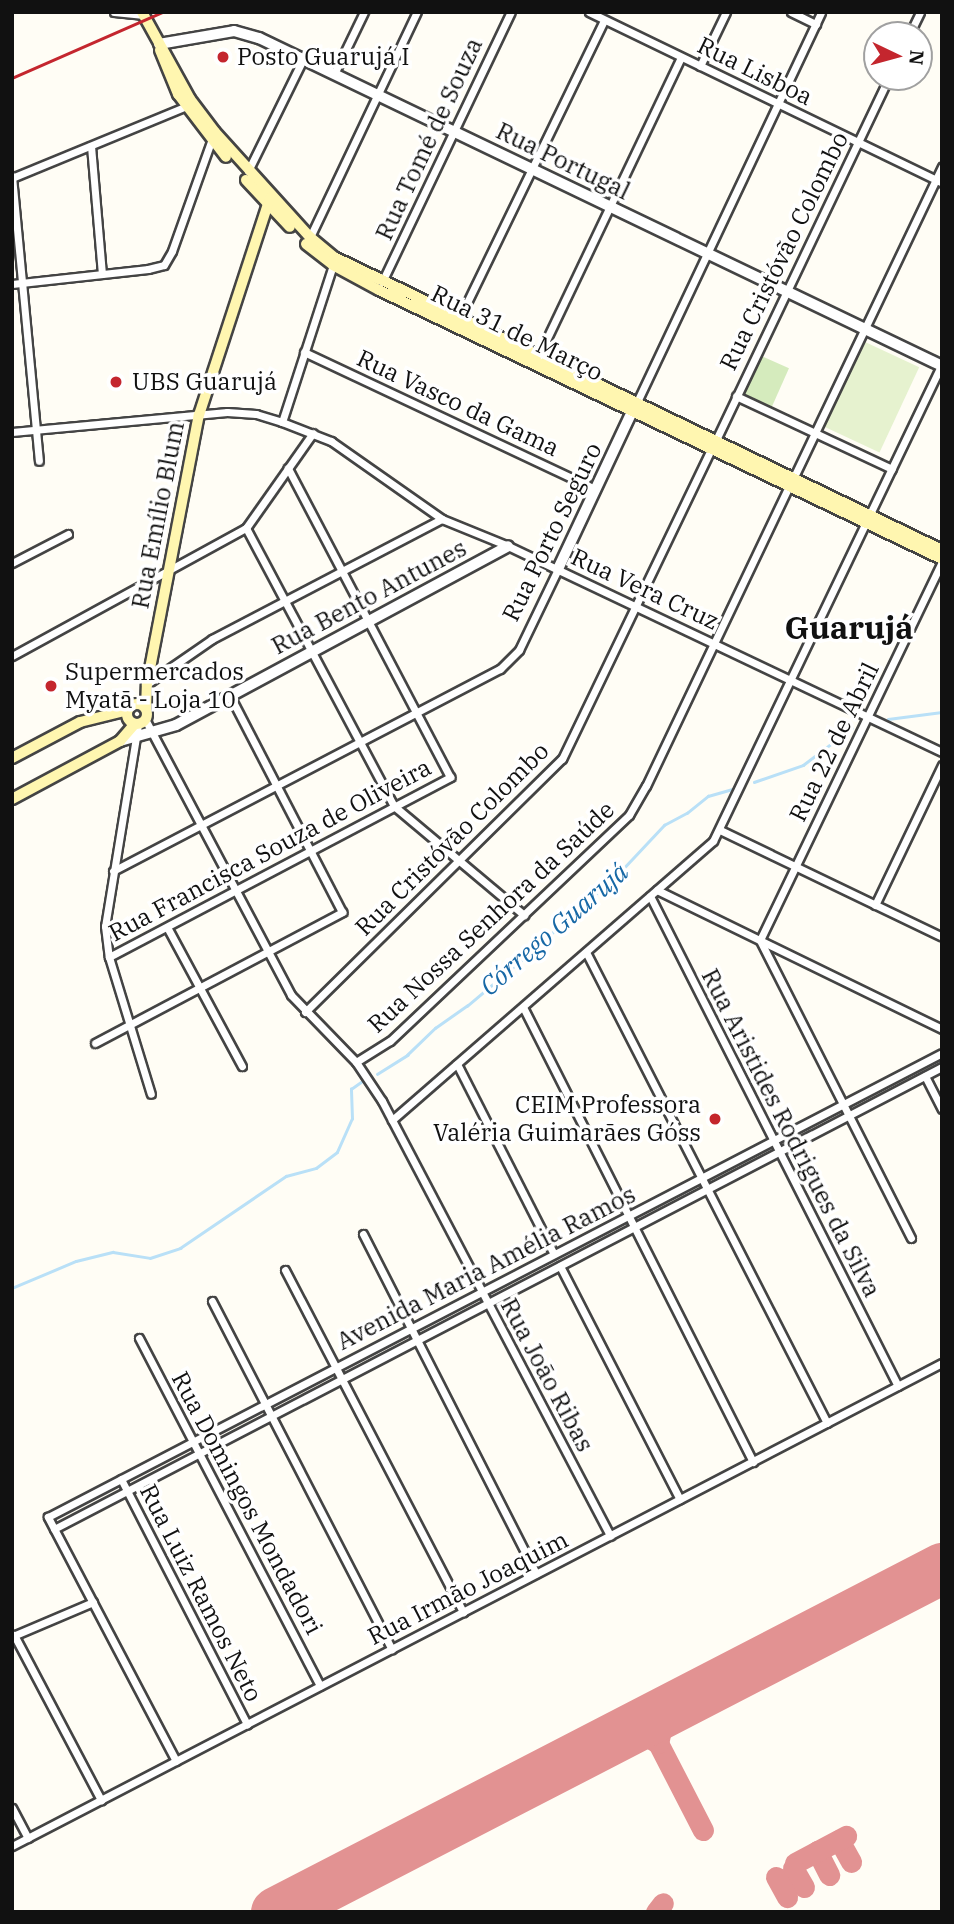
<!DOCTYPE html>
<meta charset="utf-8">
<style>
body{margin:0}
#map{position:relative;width:954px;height:1924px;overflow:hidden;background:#fffdf5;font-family:"IBM Plex Serif",serif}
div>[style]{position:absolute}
.green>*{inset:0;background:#d5ebbd;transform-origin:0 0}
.pitch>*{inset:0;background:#e6f2cf;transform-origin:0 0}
.stream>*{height:2.5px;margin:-1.25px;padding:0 1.25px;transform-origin:1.25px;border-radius:1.25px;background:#b9e0f7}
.taxiway>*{height:21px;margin:-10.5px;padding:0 10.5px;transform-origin:10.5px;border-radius:10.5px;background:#e29292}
.runway>*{height:51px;margin:-25.5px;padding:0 25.5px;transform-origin:25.5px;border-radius:25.5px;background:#e29292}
.roads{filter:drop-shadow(2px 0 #444) drop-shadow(-2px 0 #444) drop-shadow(0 2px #444) drop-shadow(0 -2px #444)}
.minor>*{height:7px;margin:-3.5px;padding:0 3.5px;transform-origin:3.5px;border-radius:3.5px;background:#fff}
.tertiary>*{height:10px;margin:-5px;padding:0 5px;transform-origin:5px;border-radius:5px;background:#fff}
.secondary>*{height:10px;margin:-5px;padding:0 5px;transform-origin:5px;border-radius:5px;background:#fff6b0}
.secondary>.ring{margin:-5px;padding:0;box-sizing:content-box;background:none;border:10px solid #fff6b0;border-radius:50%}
.rail>*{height:2.5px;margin:-1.25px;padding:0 1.25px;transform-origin:1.25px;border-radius:1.25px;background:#c4262e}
.dots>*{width:19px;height:19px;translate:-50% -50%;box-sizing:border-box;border:4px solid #fff;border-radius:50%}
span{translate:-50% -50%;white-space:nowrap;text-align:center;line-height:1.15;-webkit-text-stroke:7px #fff;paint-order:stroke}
.poi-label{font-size:24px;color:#111}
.left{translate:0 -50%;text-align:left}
.right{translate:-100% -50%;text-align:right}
.street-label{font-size:24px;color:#111}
.water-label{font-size:26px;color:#1768a6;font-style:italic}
.district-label{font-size:32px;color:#111;font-weight:700}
.frame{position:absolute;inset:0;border:14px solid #111;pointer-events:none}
.north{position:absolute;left:863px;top:21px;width:70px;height:70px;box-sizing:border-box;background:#fff;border:2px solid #a0a0a0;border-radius:50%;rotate:95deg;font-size:19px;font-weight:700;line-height:28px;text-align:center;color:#111}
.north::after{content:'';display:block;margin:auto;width:24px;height:32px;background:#c4262e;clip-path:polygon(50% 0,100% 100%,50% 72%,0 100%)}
</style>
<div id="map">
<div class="green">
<i style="left:757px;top:354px;width:35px;height:47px;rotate:24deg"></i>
</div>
<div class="pitch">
<i style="left:863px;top:341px;width:62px;height:94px;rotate:25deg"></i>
</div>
<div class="stream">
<i style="left:888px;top:719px;width:54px;rotate:-7.4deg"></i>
<i style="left:754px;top:782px;width:52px;rotate:-19.1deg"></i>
<i style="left:803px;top:765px;width:61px;rotate:-37.1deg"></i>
<i style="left:377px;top:1074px;width:36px;rotate:-32deg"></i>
<i style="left:407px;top:1055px;width:39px;rotate:-44deg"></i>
<i style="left:435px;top:1028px;width:39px;rotate:-35deg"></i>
<i style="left:467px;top:1006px;width:85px;rotate:-40.2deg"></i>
<i style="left:532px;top:951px;width:117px;rotate:-41.9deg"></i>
<i style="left:619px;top:873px;width:66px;rotate:-46.8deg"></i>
<i style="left:664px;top:825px;width:26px;rotate:-28deg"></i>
<i style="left:687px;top:813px;width:27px;rotate:-39deg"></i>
<i style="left:708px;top:796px;width:25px;rotate:-16deg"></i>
<i style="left:12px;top:1288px;width:69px;rotate:-22.9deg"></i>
<i style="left:76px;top:1261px;width:38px;rotate:-14deg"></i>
<i style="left:113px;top:1252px;width:37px;rotate:9deg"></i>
<i style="left:150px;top:1258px;width:32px;rotate:-18deg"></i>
<i style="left:180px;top:1248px;width:128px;rotate:-34.2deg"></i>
<i style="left:286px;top:1176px;width:31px;rotate:-15deg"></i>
<i style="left:316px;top:1168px;width:26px;rotate:-37deg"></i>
<i style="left:337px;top:1152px;width:36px;rotate:-66deg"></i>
<i style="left:352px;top:1119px;width:30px;rotate:-92deg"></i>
<i style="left:351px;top:1089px;width:12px;rotate:-35deg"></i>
</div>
<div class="taxiway">
<i style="left:665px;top:1711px;width:33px;rotate:102deg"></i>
<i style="left:658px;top:1743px;width:98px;rotate:62.7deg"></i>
<i style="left:624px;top:1732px;width:20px;rotate:9deg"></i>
<i style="left:644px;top:1735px;width:16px;rotate:30deg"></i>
<i style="left:839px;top:1840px;width:25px;rotate:61deg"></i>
<i style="left:817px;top:1851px;width:27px;rotate:63deg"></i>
<i style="left:795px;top:1863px;width:58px;rotate:-27.9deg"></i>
<i style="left:793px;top:1868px;width:22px;rotate:60deg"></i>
<i style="left:776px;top:1877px;width:23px;rotate:61deg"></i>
<i style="left:656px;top:1912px;width:11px;rotate:-52deg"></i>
</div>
<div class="runway">
<i style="left:276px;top:1912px;width:750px;rotate:-27.32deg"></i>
</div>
<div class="roads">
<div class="minor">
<i style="left:114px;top:12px;width:30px;rotate:6deg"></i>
<i style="left:589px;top:12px;width:392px;rotate:25.8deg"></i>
<i style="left:791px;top:12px;width:28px;rotate:26deg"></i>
<i style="left:909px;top:35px;width:25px;rotate:-64deg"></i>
<i style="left:700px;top:66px;width:60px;rotate:-64.3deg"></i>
<i style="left:334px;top:74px;width:69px;rotate:-64.2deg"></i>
<i style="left:91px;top:146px;width:128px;rotate:85.1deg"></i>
<i style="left:248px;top:171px;width:125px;rotate:-63.8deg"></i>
<i style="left:12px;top:176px;width:286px;rotate:84.6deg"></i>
<i style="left:12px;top:178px;width:191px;rotate:-22.4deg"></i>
<i style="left:310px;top:237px;width:249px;rotate:-64.6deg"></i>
<i style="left:382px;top:282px;width:299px;rotate:-64.5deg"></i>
<i style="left:12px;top:284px;width:137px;rotate:-6.3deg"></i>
<i style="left:148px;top:269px;width:16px;rotate:-14deg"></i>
<i style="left:164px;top:265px;width:16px;rotate:-60deg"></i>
<i style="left:172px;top:251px;width:122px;rotate:-70.4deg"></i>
<i style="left:459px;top:319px;width:332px;rotate:-64.1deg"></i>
<i style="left:304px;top:352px;width:322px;rotate:25.2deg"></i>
<i style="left:538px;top:357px;width:332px;rotate:-64.5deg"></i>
<i style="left:736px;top:396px;width:172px;rotate:25.1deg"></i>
<i style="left:636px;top:404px;width:433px;rotate:-64.7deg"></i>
<i style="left:282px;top:422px;width:165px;rotate:-72deg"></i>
<i style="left:12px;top:432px;width:216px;rotate:-5.3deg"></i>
<i style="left:227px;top:412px;width:29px;rotate:4deg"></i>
<i style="left:256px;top:414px;width:27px;rotate:17deg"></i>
<i style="left:282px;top:422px;width:53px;rotate:21.2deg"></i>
<i style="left:331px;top:441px;width:136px;rotate:35.1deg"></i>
<i style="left:442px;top:519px;width:71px;rotate:22.2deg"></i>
<i style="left:508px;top:546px;width:480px;rotate:25.4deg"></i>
<i style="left:715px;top:442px;width:404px;rotate:-64.5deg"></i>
<i style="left:793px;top:479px;width:346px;rotate:-64.5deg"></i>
<i style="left:246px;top:528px;width:315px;rotate:62deg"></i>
<i style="left:394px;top:806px;width:170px;rotate:40deg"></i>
<i style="left:12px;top:563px;width:63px;rotate:-27.4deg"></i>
<i style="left:12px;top:656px;width:267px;rotate:-28.7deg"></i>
<i style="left:246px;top:528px;width:116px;rotate:-54.8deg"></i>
<i style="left:147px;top:684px;width:79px;rotate:-34.7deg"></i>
<i style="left:212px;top:639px;width:259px;rotate:-27.6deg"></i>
<i style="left:146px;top:721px;width:310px;rotate:62.1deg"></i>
<i style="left:291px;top:995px;width:93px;rotate:45.9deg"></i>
<i style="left:356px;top:1062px;width:47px;rotate:56.3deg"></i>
<i style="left:382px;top:1101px;width:491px;rotate:62.3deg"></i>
<i style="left:138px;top:725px;width:204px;rotate:99.3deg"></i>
<i style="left:105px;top:926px;width:31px;rotate:83deg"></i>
<i style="left:109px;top:957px;width:143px;rotate:73deg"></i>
<i style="left:720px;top:830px;width:246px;rotate:25.7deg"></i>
<i style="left:113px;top:871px;width:437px;rotate:-27.6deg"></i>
<i style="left:500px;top:669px;width:27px;rotate:-45deg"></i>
<i style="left:519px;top:650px;width:90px;rotate:-64.3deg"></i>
<i style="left:657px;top:890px;width:317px;rotate:26deg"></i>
<i style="left:650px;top:896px;width:549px;rotate:63.16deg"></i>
<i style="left:875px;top:905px;width:155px;rotate:-64.4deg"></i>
<i style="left:167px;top:927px;width:158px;rotate:61.7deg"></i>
<i style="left:586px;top:952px;width:529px;rotate:62.9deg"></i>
<i style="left:109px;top:957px;width:386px;rotate:-27.8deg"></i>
<i style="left:450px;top:777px;width:349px;rotate:-117.7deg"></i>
<i style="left:523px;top:1007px;width:510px;rotate:63.18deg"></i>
<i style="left:305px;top:1012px;width:361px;rotate:-44.6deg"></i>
<i style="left:562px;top:759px;width:344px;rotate:-64.3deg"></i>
<i style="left:95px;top:1043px;width:280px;rotate:-27.9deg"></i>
<i style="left:342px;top:912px;width:243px;rotate:-117.4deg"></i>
<i style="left:356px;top:1062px;width:40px;rotate:-32deg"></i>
<i style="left:390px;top:1041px;width:329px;rotate:-43.4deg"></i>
<i style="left:629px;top:815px;width:34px;rotate:-60deg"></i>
<i style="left:646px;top:786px;width:332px;rotate:-64.5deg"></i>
<i style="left:457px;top:1064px;width:213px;rotate:63deg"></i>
<i style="left:925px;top:1076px;width:37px;rotate:63deg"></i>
<i style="left:392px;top:1120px;width:425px;rotate:-41deg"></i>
<i style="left:713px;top:841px;width:529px;rotate:-64.36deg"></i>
<i style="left:363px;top:1234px;width:381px;rotate:63deg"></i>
<i style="left:911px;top:1238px;width:334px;rotate:-116.9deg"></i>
<i style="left:760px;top:940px;width:420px;rotate:-64.3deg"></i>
<i style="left:560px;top:1266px;width:262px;rotate:62.8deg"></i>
<i style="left:285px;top:1270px;width:386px;rotate:62.5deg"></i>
<i style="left:212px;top:1301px;width:392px;rotate:62.7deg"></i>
<i style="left:139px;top:1338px;width:392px;rotate:62.5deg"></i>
<i style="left:121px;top:1479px;width:276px;rotate:62.8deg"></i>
<i style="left:54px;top:1529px;width:1001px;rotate:-27.49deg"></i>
<i style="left:14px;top:1635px;width:187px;rotate:62.2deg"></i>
<i style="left:13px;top:1636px;width:87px;rotate:-23deg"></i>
<i style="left:176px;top:1761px;width:276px;rotate:-117.7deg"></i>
<i style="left:48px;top:1517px;width:1007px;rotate:-27.43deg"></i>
<i style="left:12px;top:1808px;width:34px;rotate:62deg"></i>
<i style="left:12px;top:1846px;width:1048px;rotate:-27.45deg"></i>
</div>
<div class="tertiary">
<i style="left:159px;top:44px;width:76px;rotate:-9.8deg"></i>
<i style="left:234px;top:31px;width:26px;rotate:16deg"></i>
<i style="left:259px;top:38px;width:758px;rotate:25.65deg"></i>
<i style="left:558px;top:569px;width:181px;rotate:-64.8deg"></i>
<i style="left:120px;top:741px;width:58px;rotate:-15.9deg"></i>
<i style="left:176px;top:725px;width:377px;rotate:-28.3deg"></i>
</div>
<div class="secondary">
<i style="left:142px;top:12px;width:99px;rotate:61.1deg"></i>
<i style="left:190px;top:99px;width:41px;rotate:52.9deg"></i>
<i style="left:215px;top:132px;width:142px;rotate:47.9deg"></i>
<i style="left:310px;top:237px;width:31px;rotate:40deg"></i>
<i style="left:334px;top:257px;width:675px;rotate:25.73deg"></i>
<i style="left:160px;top:50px;width:48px;rotate:67.8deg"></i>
<i style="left:178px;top:94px;width:79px;rotate:52.7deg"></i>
<i style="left:246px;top:180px;width:64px;rotate:46.9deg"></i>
<i style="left:306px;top:244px;width:34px;rotate:38deg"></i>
<i style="left:333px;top:265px;width:52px;rotate:28.5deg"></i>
<i style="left:379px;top:290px;width:624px;rotate:25.54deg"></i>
<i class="ring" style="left:127px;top:704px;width:10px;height:10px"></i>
<i style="left:146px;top:709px;width:25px;rotate:-88deg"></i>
<i style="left:147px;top:684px;width:274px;rotate:-79.1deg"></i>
<i style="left:199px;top:415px;width:228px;rotate:-71.9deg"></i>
<i style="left:12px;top:758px;width:77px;rotate:-27.9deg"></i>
<i style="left:80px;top:722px;width:49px;rotate:-14deg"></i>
<i style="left:12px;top:799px;width:123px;rotate:-28.2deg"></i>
<i style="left:120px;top:741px;width:21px;rotate:-49deg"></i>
</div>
</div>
<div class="rail">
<i style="left:12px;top:78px;width:164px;rotate:-23.7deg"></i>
</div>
<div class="dots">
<i style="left:223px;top:57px;background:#c4262e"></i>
<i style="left:116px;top:382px;background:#c4262e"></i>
<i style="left:51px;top:686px;background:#c4262e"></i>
<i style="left:715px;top:1119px;background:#c4262e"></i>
</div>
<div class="poi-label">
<span class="left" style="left:237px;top:57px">Posto Guarujá I</span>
<span class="left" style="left:132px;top:382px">UBS Guarujá</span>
<span class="left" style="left:65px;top:686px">Supermercados<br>Myatã - Loja 10</span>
<span class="right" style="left:701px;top:1119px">CEIM Professora<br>Valéria Guimarães Góss</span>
</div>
<div class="street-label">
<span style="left:755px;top:71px;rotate:26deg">Rua Lisboa</span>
<span style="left:429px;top:139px;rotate:-65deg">Rua Tomé de Souza</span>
<span style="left:563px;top:161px;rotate:26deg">Rua Portugal</span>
<span style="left:784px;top:251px;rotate:-64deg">Rua Cristóvão Colombo</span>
<span style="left:517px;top:333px;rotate:26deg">Rua 31 de Março</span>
<span style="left:458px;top:403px;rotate:25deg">Rua Vasco da Gama</span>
<span style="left:158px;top:515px;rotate:-79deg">Rua Emílio Blum</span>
<span style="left:552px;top:532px;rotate:-64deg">Rua Porto Seguro</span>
<span style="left:645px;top:589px;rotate:25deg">Rua Vera Cruz</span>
<span style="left:369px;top:597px;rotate:-28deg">Rua Bento Antunes</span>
<span style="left:834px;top:742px;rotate:-64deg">Rua 22 de Abril</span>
<span style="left:452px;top:839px;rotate:-45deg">Rua Cristóvão Colombo</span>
<span style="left:270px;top:850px;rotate:-28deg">Rua Francisca Souza de Oliveira</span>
<span style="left:491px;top:917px;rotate:-43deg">Rua Nossa Senhora da Saúde</span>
<span style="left:791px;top:1133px;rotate:63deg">Rua Aristides Rodrigues da Silva</span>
<span style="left:486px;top:1268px;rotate:-27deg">Avenida Maria Amélia Ramos</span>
<span style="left:547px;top:1375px;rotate:62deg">Rua João Ribas</span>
<span style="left:247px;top:1503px;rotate:62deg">Rua Domingos Mondadori</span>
<span style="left:468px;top:1588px;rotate:-27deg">Rua Irmão Joaquim</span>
<span style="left:201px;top:1593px;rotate:63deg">Rua Luiz Ramos Neto</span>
</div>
<div class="water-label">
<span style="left:554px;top:929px;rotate:-41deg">Córrego Guarujá</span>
</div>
<div class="district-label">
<span style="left:849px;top:627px">Guarujá</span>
</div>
<div class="frame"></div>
<div class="north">N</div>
</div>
